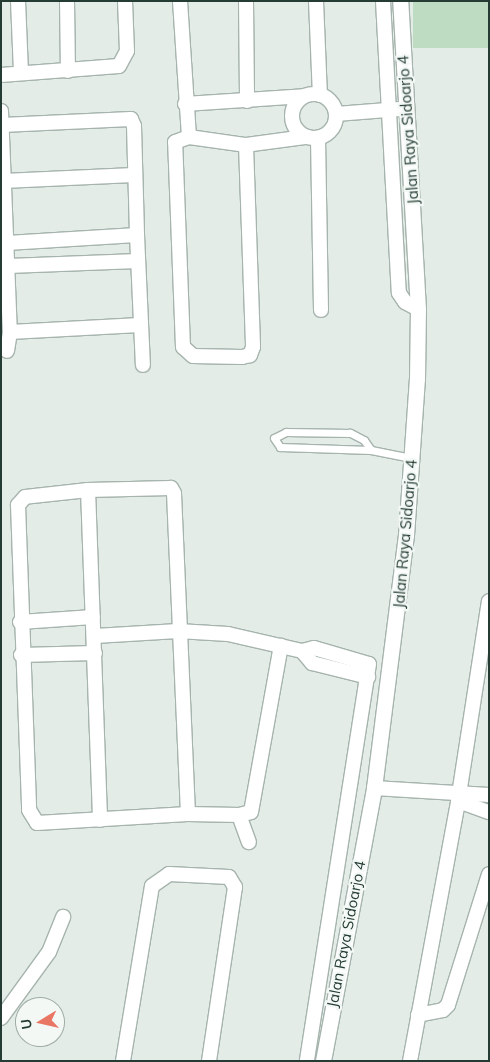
<!DOCTYPE html>
<style>
body{margin:0}
#map{position:relative;width:490px;height:1062px;overflow:hidden;background:#e3ece7;font-family:Mulish,sans-serif}
div>[style]{position:absolute}
.green>*{inset:0;background:#bddcc2;transform-origin:0 0}
.roads{filter:drop-shadow(1px 0 #a6b4ad) drop-shadow(-1px 0 #a6b4ad) drop-shadow(0 1px #a6b4ad) drop-shadow(0 -1px #a6b4ad)}
.lane>*{height:7px;margin:-3.5px;padding:0 3.5px;transform-origin:3.5px;border-radius:3.5px;background:#fff}
.street>*{height:14px;margin:-7px;padding:0 7px;transform-origin:7px;border-radius:7px;background:#fff}
.street>.ring{margin:-7px;padding:0;box-sizing:content-box;background:none;border:14px solid #fff;border-radius:50%}
.secondary>*{height:15px;margin:-7.5px;padding:0 7.5px;transform-origin:7.5px;border-radius:7.5px;background:#fff}
span{translate:-50% -50%;white-space:nowrap;text-align:center;line-height:1.15;-webkit-text-stroke:4.5px #f3f8f5;paint-order:stroke}
.street-label{font-size:15px;color:#243c33}
.frame{position:absolute;inset:0;border:2px solid #243c33;pointer-events:none}
.north{position:absolute;left:15px;top:997px;width:50px;height:50px;box-sizing:border-box;background:#f3f8f5;border:1px solid #a0ada7;border-radius:50%;rotate:261deg;font-size:14px;font-weight:700;line-height:20px;text-align:center;color:#243c33}
.north::after{content:'';display:block;margin:auto;width:18px;height:22px;background:#e97563;clip-path:polygon(50% 0,100% 100%,50% 72%,0 100%)}
</style>
<div id="map">
<div class="green">
<i style="left:413px;top:1px;width:76px;height:47px"></i>
</div>
<div class="roads">
<div class="lane">
<i style="left:371px;top:450px;width:12px;rotate:-125deg"></i>
<i style="left:364px;top:440px;width:16px;rotate:-153deg"></i>
<i style="left:350px;top:433px;width:64px;rotate:-179.1deg"></i>
<i style="left:286px;top:432px;width:13px;rotate:153deg"></i>
<i style="left:274px;top:438px;width:11px;rotate:56deg"></i>
<i style="left:280px;top:447px;width:91px;rotate:1.9deg"></i>
<i style="left:371px;top:450px;width:41px;rotate:11.3deg"></i>
</div>
<div class="street">
<i style="left:18px;top:1px;width:72px;rotate:87.6deg"></i>
<i style="left:67px;top:1px;width:70px;rotate:89.2deg"></i>
<i style="left:180px;top:1px;width:136px;rotate:86.2deg"></i>
<i style="left:246px;top:1px;width:100px;rotate:89.4deg"></i>
<i style="left:316px;top:1px;width:94px;rotate:87.6deg"></i>
<i style="left:383px;top:1px;width:292px;rotate:86.9deg"></i>
<i style="left:399px;top:293px;width:11px;rotate:56deg"></i>
<i style="left:405px;top:302px;width:15px;rotate:28deg"></i>
<i style="left:1px;top:75px;width:118px;rotate:-4.4deg"></i>
<i style="left:119px;top:66px;width:17px;rotate:-62deg"></i>
<i style="left:127px;top:51px;width:50px;rotate:-92.3deg"></i>
<i class="ring" style="left:292px;top:94px;width:30px;height:30px"></i>
<i style="left:185px;top:104px;width:119px;rotate:-3.8deg"></i>
<i style="left:1px;top:111px;width:221px;rotate:87.7deg"></i>
<i style="left:10px;top:332px;width:19px;rotate:99deg"></i>
<i style="left:336px;top:114px;width:64px;rotate:-4.5deg"></i>
<i style="left:2px;top:125px;width:129px;rotate:-2.7deg"></i>
<i style="left:131px;top:119px;width:8px;rotate:67deg"></i>
<i style="left:134px;top:126px;width:109px;rotate:88.4deg"></i>
<i style="left:318px;top:138px;width:172px;rotate:89deg"></i>
<i style="left:246px;top:145px;width:202px;rotate:88deg"></i>
<i style="left:253px;top:347px;width:9px;rotate:111deg"></i>
<i style="left:250px;top:355px;width:8px;rotate:166deg"></i>
<i style="left:242px;top:357px;width:49px;rotate:-178.8deg"></i>
<i style="left:193px;top:356px;width:13px;rotate:-138deg"></i>
<i style="left:183px;top:347px;width:205px;rotate:-92.2deg"></i>
<i style="left:175px;top:142px;width:15px;rotate:-20deg"></i>
<i style="left:189px;top:137px;width:58px;rotate:8deg"></i>
<i style="left:246px;top:145px;width:60px;rotate:-7.7deg"></i>
<i style="left:3px;top:181px;width:131px;rotate:-2.6deg"></i>
<i style="left:7px;top:243px;width:130px;rotate:-3.5deg"></i>
<i style="left:137px;top:235px;width:130px;rotate:87.4deg"></i>
<i style="left:8px;top:266px;width:130px;rotate:-2.2deg"></i>
<i style="left:10px;top:332px;width:130px;rotate:-3.1deg"></i>
<i style="left:88px;top:490px;width:330px;rotate:87.9deg"></i>
<i style="left:20px;top:622px;width:73px;rotate:-3.9deg"></i>
<i style="left:95px;top:636px;width:83px;rotate:-3.4deg"></i>
<i style="left:178px;top:631px;width:50px;rotate:3.4deg"></i>
<i style="left:228px;top:634px;width:76px;rotate:12.9deg"></i>
<i style="left:302px;top:651px;width:12px;rotate:-14deg"></i>
<i style="left:314px;top:648px;width:57px;rotate:16.2deg"></i>
<i style="left:369px;top:664px;width:402px;rotate:98.9deg"></i>
<i style="left:302px;top:651px;width:16px;rotate:50deg"></i>
<i style="left:312px;top:663px;width:58px;rotate:14deg"></i>
<i style="left:21px;top:655px;width:74px;rotate:-1.5deg"></i>
<i style="left:374px;top:788px;width:115px;rotate:3.5deg"></i>
<i style="left:458px;top:801px;width:33px;rotate:20deg"></i>
<i style="left:188px;top:814px;width:321px;rotate:-92.5deg"></i>
<i style="left:174px;top:493px;width:6px;rotate:-121deg"></i>
<i style="left:171px;top:488px;width:83px;rotate:178.6deg"></i>
<i style="left:88px;top:490px;width:63px;rotate:173.7deg"></i>
<i style="left:25px;top:497px;width:11px;rotate:131deg"></i>
<i style="left:18px;top:505px;width:305px;rotate:87.9deg"></i>
<i style="left:29px;top:810px;width:15px;rotate:58deg"></i>
<i style="left:37px;top:823px;width:151px;rotate:-3.4deg"></i>
<i style="left:188px;top:814px;width:51px;rotate:1.1deg"></i>
<i style="left:239px;top:815px;width:12px;rotate:-14deg"></i>
<i style="left:251px;top:812px;width:169px;rotate:-79.8deg"></i>
<i style="left:239px;top:815px;width:29px;rotate:70deg"></i>
<i style="left:418px;top:1015px;width:25px;rotate:-11deg"></i>
<i style="left:443px;top:1010px;width:7px;rotate:-45deg"></i>
<i style="left:448px;top:1005px;width:137px;rotate:-72.6deg"></i>
<i style="left:1px;top:1018px;width:82px;rotate:-54deg"></i>
<i style="left:49px;top:952px;width:38px;rotate:-68deg"></i>
<i style="left:123px;top:1061px;width:177px;rotate:-80.6deg"></i>
<i style="left:152px;top:886px;width:21px;rotate:-35deg"></i>
<i style="left:169px;top:874px;width:60px;rotate:2.9deg"></i>
<i style="left:229px;top:877px;width:12px;rotate:59deg"></i>
<i style="left:235px;top:887px;width:176px;rotate:98.5deg"></i>
<i style="left:410px;top:1061px;width:264px;rotate:-79.5deg"></i>
<i style="left:458px;top:801px;width:202px;rotate:-81.2deg"></i>
</div>
<div class="secondary">
<i style="left:323px;top:1061px;width:278px;rotate:-79.4deg"></i>
<i style="left:374px;top:788px;width:255px;rotate:-82.8deg"></i>
<i style="left:406px;top:535px;width:156px;rotate:-86deg"></i>
<i style="left:417px;top:379px;width:70px;rotate:-89.2deg"></i>
<i style="left:418px;top:309px;width:309px;rotate:-93.3deg"></i>
</div>
</div>
<div class="street-label">
<span style="left:408px;top:130px;rotate:-94deg">Jalan Raya Sidoarjo 4</span>
<span style="left:405px;top:534px;rotate:-85deg">Jalan Raya Sidoarjo 4</span>
<span style="left:346px;top:934px;rotate:-79deg">Jalan Raya Sidoarjo 4</span>
</div>
<div class="frame"></div>
<div class="north">U</div>
</div>
